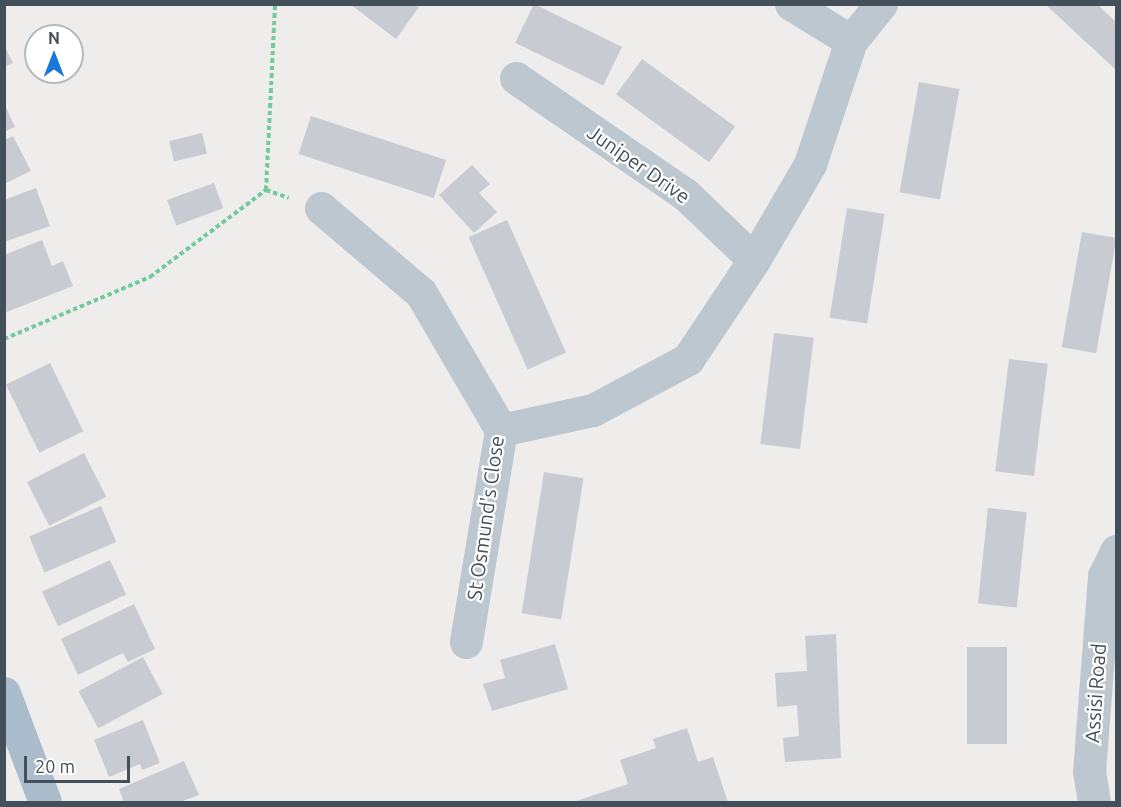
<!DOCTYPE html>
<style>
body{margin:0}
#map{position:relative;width:1121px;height:807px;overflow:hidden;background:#efecec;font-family:Ubuntu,sans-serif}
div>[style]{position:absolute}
.building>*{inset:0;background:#c8cbd1;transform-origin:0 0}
.path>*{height:4px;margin-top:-2px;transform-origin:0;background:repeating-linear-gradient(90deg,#71cb9a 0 4.5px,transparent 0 7.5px)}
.minor>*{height:33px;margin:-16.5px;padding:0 16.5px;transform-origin:16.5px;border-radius:16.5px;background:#bcc7cf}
.major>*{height:33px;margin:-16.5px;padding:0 16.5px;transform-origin:16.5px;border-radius:16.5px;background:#abbdcc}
span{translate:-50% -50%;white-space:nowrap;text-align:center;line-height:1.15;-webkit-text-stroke:4.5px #fff;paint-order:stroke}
.street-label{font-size:20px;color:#445059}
.frame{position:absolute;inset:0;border:6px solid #445059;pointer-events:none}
.north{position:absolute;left:24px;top:24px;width:60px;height:60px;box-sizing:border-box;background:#fff;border:2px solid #b4b9bd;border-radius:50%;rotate:0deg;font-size:16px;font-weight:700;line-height:24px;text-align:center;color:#445059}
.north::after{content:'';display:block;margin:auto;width:21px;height:27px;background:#1878dc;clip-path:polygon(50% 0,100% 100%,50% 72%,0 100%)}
.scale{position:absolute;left:24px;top:756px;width:106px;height:27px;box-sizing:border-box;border:3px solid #445059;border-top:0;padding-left:8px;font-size:18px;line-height:21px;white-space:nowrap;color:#445059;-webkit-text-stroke:4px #fff;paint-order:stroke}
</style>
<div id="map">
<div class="building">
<i style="clip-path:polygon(350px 4px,416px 4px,419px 7px,396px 39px)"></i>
<i style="left:534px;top:4px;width:98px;height:43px;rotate:26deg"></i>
<i style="clip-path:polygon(1045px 4px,1097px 4px,1116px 22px,1116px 70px)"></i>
<i style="clip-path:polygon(4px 45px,13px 63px,4px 67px)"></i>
<i style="left:642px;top:59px;width:115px;height:44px;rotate:36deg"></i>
<i style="left:919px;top:82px;width:41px;height:112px;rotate:10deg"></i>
<i style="clip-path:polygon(4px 103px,15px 127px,4px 132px)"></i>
<i style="left:311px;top:116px;width:142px;height:40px;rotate:18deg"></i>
<i style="left:202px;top:133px;width:21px;height:34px;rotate:76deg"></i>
<i style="clip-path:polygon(13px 136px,31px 171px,4px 184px,4px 140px)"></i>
<i style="clip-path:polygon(472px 165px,490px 184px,479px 193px,497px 212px,474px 233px,439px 195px)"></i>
<i style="left:214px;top:183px;width:27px;height:50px;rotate:70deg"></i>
<i style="clip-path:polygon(36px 188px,50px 226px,4px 242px,4px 200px)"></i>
<i style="left:847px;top:208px;width:38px;height:111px;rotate:9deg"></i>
<i style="left:507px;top:220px;width:145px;height:42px;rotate:66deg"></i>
<i style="left:1082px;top:232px;width:35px;height:117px;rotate:10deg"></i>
<i style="clip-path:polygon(42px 240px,52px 266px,63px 261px,73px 286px,4px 313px,4px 255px)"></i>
<i style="left:774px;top:333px;width:40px;height:112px;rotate:7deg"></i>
<i style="left:1009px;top:359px;width:39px;height:113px;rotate:7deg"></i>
<i style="left:50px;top:363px;width:76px;height:49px;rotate:64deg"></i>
<i style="left:84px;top:453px;width:49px;height:64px;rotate:63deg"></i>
<i style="left:544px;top:472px;width:40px;height:143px;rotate:9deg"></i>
<i style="left:101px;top:506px;width:39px;height:78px;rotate:67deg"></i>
<i style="left:988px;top:508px;width:39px;height:96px;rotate:6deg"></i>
<i style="left:110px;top:560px;width:38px;height:75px;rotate:65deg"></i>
<i style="clip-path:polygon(134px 604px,155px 649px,128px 662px,123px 653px,78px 675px,61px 639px)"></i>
<i style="clip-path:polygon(836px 634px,841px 758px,785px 762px,783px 738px,799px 736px,797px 705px,777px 707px,775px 673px,807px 671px,805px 636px)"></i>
<i style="clip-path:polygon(555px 644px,568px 689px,492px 711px,483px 684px,505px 678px,500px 660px)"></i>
<i style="left:967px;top:647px;width:40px;height:97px"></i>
<i style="left:143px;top:657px;width:42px;height:73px;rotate:62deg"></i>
<i style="clip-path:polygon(143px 720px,160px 763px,142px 770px,140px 764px,109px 777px,94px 740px)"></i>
<i style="clip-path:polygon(687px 728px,698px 762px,713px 757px,728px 802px,573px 802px,628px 784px,620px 760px,656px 748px,653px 739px)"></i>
<i style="clip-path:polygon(184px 761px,199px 795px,180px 802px,124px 802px,119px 789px)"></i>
</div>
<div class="path">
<i style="left:266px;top:190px;width:24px;rotate:19deg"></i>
<i style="left:4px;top:339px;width:159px;rotate:-23deg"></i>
<i style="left:150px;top:277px;width:145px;rotate:-36.9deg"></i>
<i style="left:266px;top:190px;width:186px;rotate:-87.2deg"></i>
</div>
<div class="minor">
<i style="left:791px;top:4px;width:70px;rotate:31.7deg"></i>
<i style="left:516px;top:78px;width:205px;rotate:34.5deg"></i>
<i style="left:685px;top:194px;width:95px;rotate:43.7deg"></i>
<i style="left:321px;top:208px;width:131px;rotate:40.4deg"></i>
<i style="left:421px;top:293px;width:159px;rotate:59.7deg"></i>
<i style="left:501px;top:430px;width:215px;rotate:99.4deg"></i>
<i style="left:501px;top:430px;width:94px;rotate:-12.3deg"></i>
<i style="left:593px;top:410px;width:108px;rotate:-28.2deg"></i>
<i style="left:688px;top:359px;width:119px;rotate:-56.3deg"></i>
<i style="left:754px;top:260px;width:111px;rotate:-59.7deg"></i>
<i style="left:810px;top:164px;width:130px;rotate:-71.6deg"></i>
<i style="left:851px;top:41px;width:48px;rotate:-51deg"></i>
<i style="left:1094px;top:802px;width:30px;rotate:-99deg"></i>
<i style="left:1089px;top:772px;width:197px;rotate:-85.6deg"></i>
<i style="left:1104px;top:576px;width:28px;rotate:-64deg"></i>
</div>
<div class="major">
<i style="left:4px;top:693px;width:116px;rotate:69.4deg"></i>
</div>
<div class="street-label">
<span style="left:639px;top:164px;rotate:35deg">Juniper Drive</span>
<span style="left:485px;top:518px;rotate:-82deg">St Osmund's Close</span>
<span style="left:1095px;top:693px;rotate:-86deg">Assisi Road</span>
</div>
<div class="frame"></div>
<div class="north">N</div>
<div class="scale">20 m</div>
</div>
